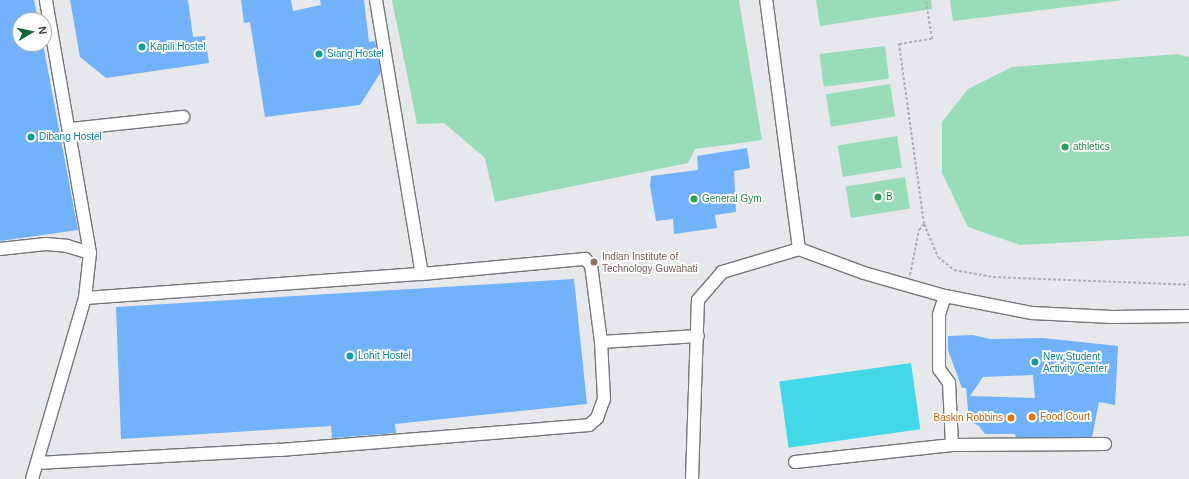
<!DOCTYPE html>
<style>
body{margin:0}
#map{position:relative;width:1189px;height:479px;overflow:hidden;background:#e6e8eb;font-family:Helvetica,sans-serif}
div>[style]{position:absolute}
.green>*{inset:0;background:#98dcba;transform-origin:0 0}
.water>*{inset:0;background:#41d8e8;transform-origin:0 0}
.building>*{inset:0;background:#71b2fa}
.path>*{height:2px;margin-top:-1px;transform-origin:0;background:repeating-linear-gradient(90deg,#afb0b3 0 3px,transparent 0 5px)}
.roads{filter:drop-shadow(1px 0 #747678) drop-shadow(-1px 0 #747678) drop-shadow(0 1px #747678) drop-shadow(0 -1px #747678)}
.minor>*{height:12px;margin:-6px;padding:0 6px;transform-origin:6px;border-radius:6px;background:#fff}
.dots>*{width:11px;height:11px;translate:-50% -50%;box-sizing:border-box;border:2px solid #fff;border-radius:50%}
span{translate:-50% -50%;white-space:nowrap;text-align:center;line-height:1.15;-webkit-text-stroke:3.5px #fff;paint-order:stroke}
.culture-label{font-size:10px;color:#0d838f}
.left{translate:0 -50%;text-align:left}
.leisure-label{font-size:10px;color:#27864d}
.education-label{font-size:10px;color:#785e54}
.food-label{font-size:10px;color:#c56008}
.right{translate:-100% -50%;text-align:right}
.north{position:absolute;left:12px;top:12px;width:40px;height:40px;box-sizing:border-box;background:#fff;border:1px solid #b0b0b1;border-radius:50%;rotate:81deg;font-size:11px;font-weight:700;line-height:16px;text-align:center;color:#393a3b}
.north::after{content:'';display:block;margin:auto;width:14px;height:18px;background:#11683b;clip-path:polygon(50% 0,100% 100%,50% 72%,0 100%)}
</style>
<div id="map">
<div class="green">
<i style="clip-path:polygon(392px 0,739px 0,762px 140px,695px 149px,688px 163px,495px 202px,485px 158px,444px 123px,417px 124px)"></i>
<i style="clip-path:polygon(816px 0,931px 0,932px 9px,820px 26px)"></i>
<i style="clip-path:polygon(950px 0,1123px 0,953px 21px)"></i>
<i style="left:885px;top:46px;width:33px;height:66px;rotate:83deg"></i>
<i style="clip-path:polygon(1178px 54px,1189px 57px,1189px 236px,1020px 245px,968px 227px,942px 173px,942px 122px,968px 89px,1012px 67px)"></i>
<i style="left:890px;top:84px;width:33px;height:65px;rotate:81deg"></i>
<i style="left:897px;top:136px;width:32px;height:60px;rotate:81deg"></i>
<i style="left:905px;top:177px;width:32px;height:60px;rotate:81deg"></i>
</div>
<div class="water">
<i style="left:911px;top:363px;width:67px;height:133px;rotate:82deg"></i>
</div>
<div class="building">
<i style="clip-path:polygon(0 0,34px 0,38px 20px,20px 20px,20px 44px,43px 44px,78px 230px,0 241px)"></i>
<i style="clip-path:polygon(70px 0,188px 0,193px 37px,205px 36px,209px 63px,106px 78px,80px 57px)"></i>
<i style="clip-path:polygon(241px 0,291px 0,293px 11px,321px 5px,320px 0,364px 0,369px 42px,375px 41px,381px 72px,360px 105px,265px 117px,250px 22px,244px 23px)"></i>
<i style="clip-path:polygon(747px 148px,750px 168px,734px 171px,736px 212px,715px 215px,717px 228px,674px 234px,673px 219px,656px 221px,650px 186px,651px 176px,698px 170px,697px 156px)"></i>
<i style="clip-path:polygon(574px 279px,587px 404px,395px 424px,396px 433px,332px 438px,331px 426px,121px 439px,116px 307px)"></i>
<i style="clip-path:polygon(evenodd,973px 335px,990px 339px,1043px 338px,1118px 346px,1115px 405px,1099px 402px,1092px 437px,1016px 437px,1015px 434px,985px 434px,979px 426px,969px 421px,966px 388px,962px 388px,948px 350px,948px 336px,973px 335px,1033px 375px,1035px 398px,970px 396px,983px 377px,1033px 375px)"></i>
</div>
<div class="path">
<i style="left:924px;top:224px;width:36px;rotate:67deg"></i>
<i style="left:938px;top:257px;width:21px;rotate:39deg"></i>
<i style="left:954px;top:270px;width:40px;rotate:10deg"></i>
<i style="left:993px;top:277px;width:196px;rotate:2.3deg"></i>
<i style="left:910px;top:275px;width:46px;rotate:-78.7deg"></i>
<i style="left:919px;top:230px;width:8px;rotate:-50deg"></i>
<i style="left:924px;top:224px;width:182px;rotate:-97.9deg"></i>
<i style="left:899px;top:44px;width:33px;rotate:-9deg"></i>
<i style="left:932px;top:39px;width:39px;rotate:-99deg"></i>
</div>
<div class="roads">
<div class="minor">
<i style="left:376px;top:0;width:278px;rotate:80.5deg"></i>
<i style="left:70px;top:129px;width:114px;rotate:-6.1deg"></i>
<i style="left:0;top:249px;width:46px;rotate:-6.2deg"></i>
<i style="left:46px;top:244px;width:21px;rotate:5deg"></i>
<i style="left:67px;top:246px;width:24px;rotate:17deg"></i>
<i style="left:799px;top:249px;width:69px;rotate:20.3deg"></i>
<i style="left:864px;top:273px;width:84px;rotate:15.9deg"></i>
<i style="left:945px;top:296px;width:89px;rotate:11.1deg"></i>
<i style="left:1032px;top:313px;width:80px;rotate:2.9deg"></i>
<i style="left:1112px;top:317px;width:77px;rotate:-0.7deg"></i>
<i style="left:945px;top:296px;width:20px;rotate:108deg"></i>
<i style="left:939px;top:315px;width:54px;rotate:90deg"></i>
<i style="left:939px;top:369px;width:17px;rotate:54deg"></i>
<i style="left:949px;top:383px;width:62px;rotate:87.2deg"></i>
<i style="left:85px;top:298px;width:338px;rotate:-4.1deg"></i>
<i style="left:422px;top:274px;width:164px;rotate:-5.3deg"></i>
<i style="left:585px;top:259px;width:8px;rotate:45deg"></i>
<i style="left:591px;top:265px;width:78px;rotate:82.6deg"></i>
<i style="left:601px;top:342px;width:97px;rotate:-3.5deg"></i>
<i style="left:795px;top:462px;width:158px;rotate:-6.2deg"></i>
<i style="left:952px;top:445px;width:153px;rotate:-0.4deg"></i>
<i style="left:37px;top:463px;width:243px;rotate:-3.1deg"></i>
<i style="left:280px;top:450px;width:310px;rotate:-4.6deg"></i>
<i style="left:589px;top:425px;width:11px;rotate:-41deg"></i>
<i style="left:597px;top:418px;width:20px;rotate:-70deg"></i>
<i style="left:604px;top:399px;width:57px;rotate:-93deg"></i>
<i style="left:32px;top:479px;width:189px;rotate:-73.7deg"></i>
<i style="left:85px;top:298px;width:45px;rotate:-83.7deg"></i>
<i style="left:90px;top:253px;width:257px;rotate:-99.9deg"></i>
<i style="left:692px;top:479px;width:179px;rotate:-88.1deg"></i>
<i style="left:698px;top:300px;width:37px;rotate:-49deg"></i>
<i style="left:722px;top:272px;width:80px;rotate:-16.6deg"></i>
<i style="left:799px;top:249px;width:251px;rotate:-97.5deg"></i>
</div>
</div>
<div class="dots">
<i style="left:142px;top:47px;background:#0f9aa8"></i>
<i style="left:319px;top:54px;background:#0f9aa8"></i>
<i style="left:31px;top:137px;background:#0f9aa8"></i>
<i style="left:1065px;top:147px;background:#2e9e5b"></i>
<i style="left:878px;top:197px;background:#2e9e5b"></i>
<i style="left:694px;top:199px;background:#2e9e5b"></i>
<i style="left:594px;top:262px;background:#8d6e63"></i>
<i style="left:350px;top:356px;background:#0f9aa8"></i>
<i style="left:1035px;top:362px;background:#0f9aa8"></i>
<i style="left:1032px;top:417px;background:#e8710a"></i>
<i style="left:1011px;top:418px;background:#e8710a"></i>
</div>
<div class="culture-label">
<span class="left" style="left:150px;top:47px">Kapili Hostel</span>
<span class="left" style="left:327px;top:54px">Siang Hostel</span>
<span class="left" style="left:39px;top:137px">Dibang Hostel</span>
<span class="left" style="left:358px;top:356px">Lohit Hostel</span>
<span class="left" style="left:1043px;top:362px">New Student<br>Activity Center</span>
</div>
<div class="leisure-label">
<span class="left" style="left:1073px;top:147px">athletics</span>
<span class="left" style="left:886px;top:197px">B</span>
<span class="left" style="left:702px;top:199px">General Gym</span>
</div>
<div class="education-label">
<span class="left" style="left:602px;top:262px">Indian Institute of<br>Technology Guwahati</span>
</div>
<div class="food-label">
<span class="left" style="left:1040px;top:417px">Food Court</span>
<span class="right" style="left:1003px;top:418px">Baskin Robbins</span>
</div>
<div class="north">N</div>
</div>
